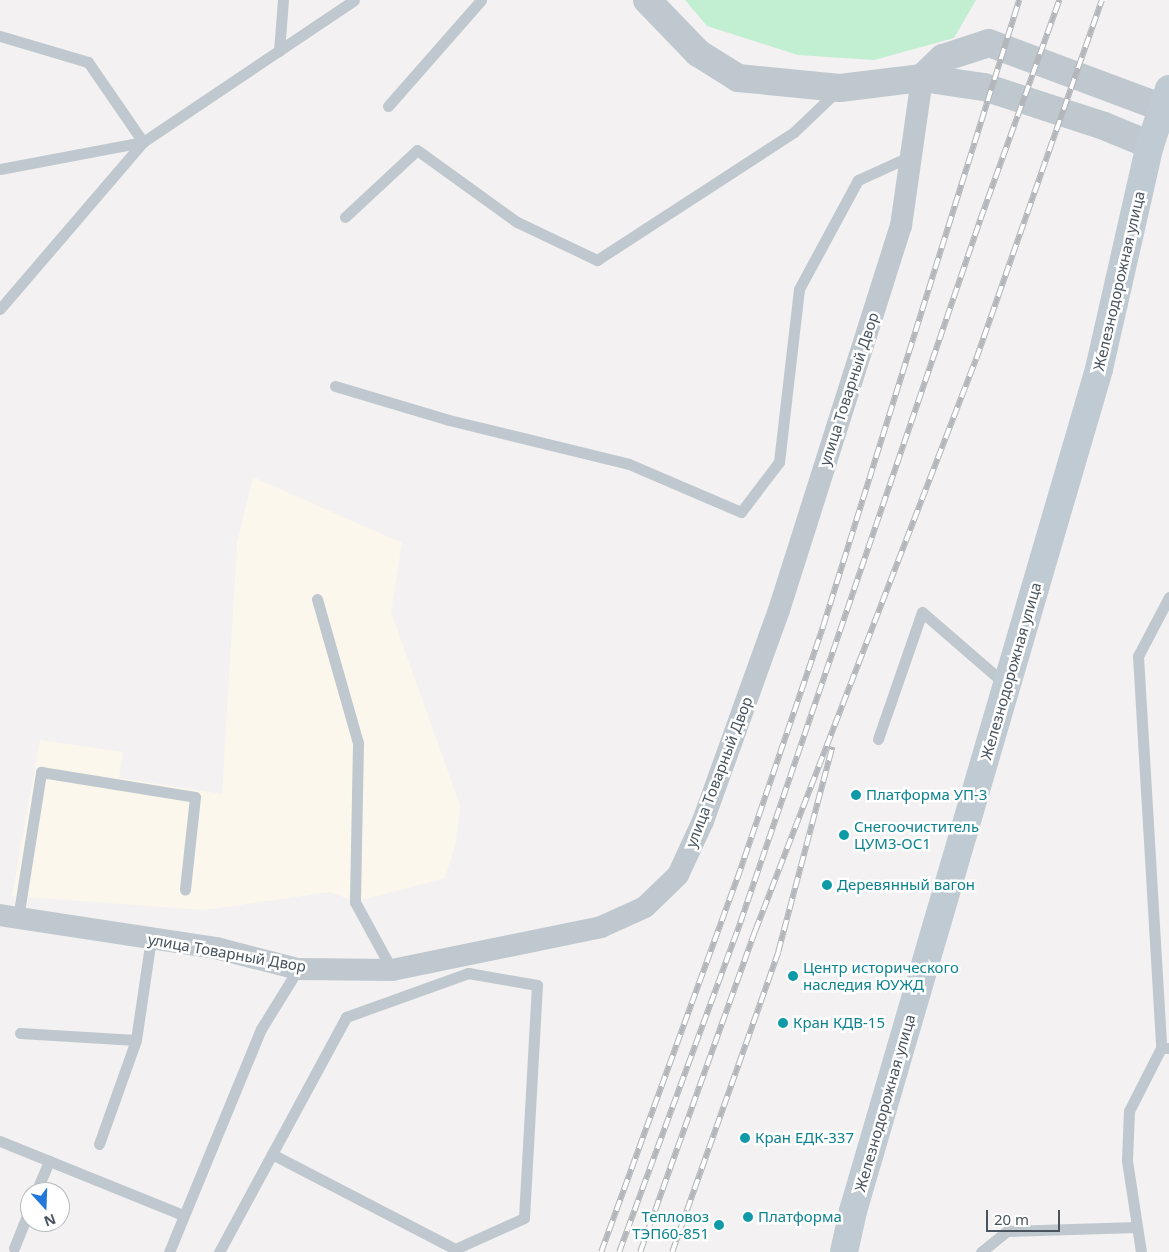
<!DOCTYPE html>
<meta charset="utf-8">
<style>
body{margin:0}
#map{position:relative;width:1169px;height:1252px;overflow:hidden;background:#f3f1f1;font-family:"Noto Sans",sans-serif}
div>[style]{position:absolute}
.commercial>*{inset:0;background:#fcf7ec}
.green>*{inset:0;background:#c2eed2}
.service>*{height:11px;margin:-5.5px;padding:0 5.5px;transform-origin:5.5px;border-radius:5.5px;background:#bfc8cf}
.minor>*{height:22px;margin:-11px;padding:0 11px;transform-origin:11px;border-radius:11px;background:#bfc8cf}
.tertiary>*{height:28px;margin:-14px;padding:0 14px;transform-origin:14px;border-radius:14px;background:#bfc8cf}
.secondary>*{height:28px;margin:-14px;padding:0 14px;transform-origin:14px;border-radius:14px;background:#bfcad3}
.rail>*{height:5.5px;margin-top:-2.75px;transform-origin:0;background:repeating-linear-gradient(90deg,#fff 0 11px,#b3b6bb 0 22px);box-sizing:border-box;border-block:1px solid #b3b6bb}
.dots>*{width:14px;height:14px;translate:-50% -50%;box-sizing:border-box;border:2px solid #fff;border-radius:50%}
span{translate:-50% -50%;white-space:nowrap;text-align:center;line-height:1.15;-webkit-text-stroke:5px #fff;paint-order:stroke}
.street-label{font-size:15px;color:#49545e}
.culture-label{font-size:15px;color:#0d838f}
.left{translate:0 -50%;text-align:left}
.right{translate:-100% -50%;text-align:right}
.north{position:absolute;left:20px;top:1182px;width:50px;height:50px;box-sizing:border-box;background:#fff;border:1px solid #b6bbbf;border-radius:50%;rotate:160deg;font-size:14px;font-weight:700;line-height:20px;text-align:center;color:#49545e}
.north::after{content:'';display:block;margin:auto;width:18px;height:22px;background:#2078dd;clip-path:polygon(50% 0,100% 100%,50% 72%,0 100%)}
.scale{position:absolute;left:986px;top:1210px;width:74px;height:22px;box-sizing:border-box;border:2px solid #49545e;border-top:0;padding-left:6px;font-size:15px;line-height:18px;white-space:nowrap;color:#49545e;-webkit-text-stroke:4px #fff;paint-order:stroke}
</style>
<div id="map">
<div class="commercial">
<i style="clip-path:polygon(253px 477px,402px 543px,391px 612px,460px 805px,456px 842px,445px 878px,355px 902px,331px 892px,204px 910px,12px 896px,40px 740px,123px 752px,119px 778px,222px 794px,237px 543px)"></i>
</div>
<div class="green">
<i style="clip-path:polygon(685px 0,976px 0,954px 38px,874px 60px,798px 55px,707px 26px)"></i>
</div>
<div class="service">
<i style="left:0;top:36px;width:92px;rotate:16.5deg"></i>
<i style="left:88px;top:62px;width:97px;rotate:55.5deg"></i>
<i style="left:143px;top:142px;width:220px;rotate:130.6deg"></i>
<i style="left:279px;top:51px;width:51px;rotate:-85.5deg"></i>
<i style="left:388px;top:106px;width:141px;rotate:-48.7deg"></i>
<i style="left:0;top:169px;width:146px;rotate:-10.7deg"></i>
<i style="left:143px;top:142px;width:254px;rotate:-33.9deg"></i>
<i style="left:345px;top:217px;width:98px;rotate:-42.9deg"></i>
<i style="left:417px;top:150px;width:123px;rotate:35.8deg"></i>
<i style="left:517px;top:222px;width:89px;rotate:25.4deg"></i>
<i style="left:597px;top:260px;width:235px;rotate:-33deg"></i>
<i style="left:794px;top:132px;width:61px;rotate:-43.7deg"></i>
<i style="left:335px;top:386px;width:119px;rotate:16.6deg"></i>
<i style="left:449px;top:420px;width:185px;rotate:13.7deg"></i>
<i style="left:629px;top:464px;width:122px;rotate:23.2deg"></i>
<i style="left:741px;top:512px;width:63px;rotate:-52.8deg"></i>
<i style="left:779px;top:462px;width:174px;rotate:-83.4deg"></i>
<i style="left:799px;top:289px;width:124px;rotate:-61.6deg"></i>
<i style="left:858px;top:180px;width:58px;rotate:-24.4deg"></i>
<i style="left:1169px;top:597px;width:67px;rotate:117.7deg"></i>
<i style="left:1138px;top:656px;width:393px;rotate:86.6deg"></i>
<i style="left:1161px;top:1048px;width:8px"></i>
<i style="left:317px;top:599px;width:150px;rotate:74.1deg"></i>
<i style="left:358px;top:743px;width:159px;rotate:91.1deg"></i>
<i style="left:355px;top:902px;width:77px;rotate:61.4deg"></i>
<i style="left:878px;top:739px;width:134px;rotate:-70.9deg"></i>
<i style="left:922px;top:612px;width:110px;rotate:40.9deg"></i>
<i style="left:18px;top:918px;width:148px;rotate:-81deg"></i>
<i style="left:41px;top:772px;width:156px;rotate:9.2deg"></i>
<i style="left:195px;top:797px;width:93px;rotate:96.2deg"></i>
<i style="left:20px;top:1033px;width:116px;rotate:3.5deg"></i>
<i style="left:0;top:1141px;width:197px;rotate:22deg"></i>
<i style="left:99px;top:1144px;width:110px;rotate:-70.4deg"></i>
<i style="left:136px;top:1040px;width:102px;rotate:-81.6deg"></i>
<i style="left:36px;top:1192px;width:34px;rotate:-67deg"></i>
<i style="left:14px;top:1248px;width:43px;rotate:-68.2deg"></i>
<i style="left:169px;top:1252px;width:241px;rotate:-67.6deg"></i>
<i style="left:261px;top:1029px;width:70px;rotate:-58.3deg"></i>
<i style="left:219px;top:1252px;width:111px;rotate:-61.6deg"></i>
<i style="left:272px;top:1154px;width:156px;rotate:-61.6deg"></i>
<i style="left:346px;top:1017px;width:130px;rotate:-19.8deg"></i>
<i style="left:468px;top:973px;width:70px;rotate:9.9deg"></i>
<i style="left:537px;top:985px;width:233px;rotate:93.2deg"></i>
<i style="left:524px;top:1218px;width:76px;rotate:155.8deg"></i>
<i style="left:455px;top:1249px;width:206px;rotate:-152.6deg"></i>
<i style="left:981px;top:1252px;width:33px;rotate:-39deg"></i>
<i style="left:1007px;top:1231px;width:130px;rotate:-1.8deg"></i>
<i style="left:1141px;top:1252px;width:93px;rotate:-98.7deg"></i>
<i style="left:1127px;top:1160px;width:49px;rotate:-87.7deg"></i>
<i style="left:1129px;top:1111px;width:71px;rotate:-63.1deg"></i>
</div>
<div class="minor">
<i style="left:0;top:915px;width:219px;rotate:8.7deg"></i>
<i style="left:216px;top:948px;width:85px;rotate:14.4deg"></i>
<i style="left:298px;top:969px;width:94px;rotate:0.6deg"></i>
<i style="left:392px;top:970px;width:213px;rotate:-11.6deg"></i>
<i style="left:601px;top:927px;width:48px;rotate:-24.4deg"></i>
<i style="left:645px;top:907px;width:46px;rotate:-44.1deg"></i>
<i style="left:678px;top:875px;width:60px;rotate:-65.2deg"></i>
<i style="left:703px;top:821px;width:224px;rotate:-70.2deg"></i>
<i style="left:779px;top:610px;width:403px;rotate:-72.4deg"></i>
<i style="left:901px;top:226px;width:149px;rotate:-81.9deg"></i>
</div>
<div class="tertiary">
<i style="left:647px;top:0;width:74px;rotate:46.1deg"></i>
<i style="left:698px;top:53px;width:47px;rotate:32deg"></i>
<i style="left:738px;top:78px;width:102px;rotate:5.6deg"></i>
<i style="left:840px;top:88px;width:83px;rotate:-7deg"></i>
<i style="left:922px;top:78px;width:63px;rotate:8.3deg"></i>
<i style="left:984px;top:87px;width:126px;rotate:18deg"></i>
<i style="left:1104px;top:126px;width:50px;rotate:22.4deg"></i>
<i style="left:922px;top:78px;width:29px;rotate:-44deg"></i>
<i style="left:943px;top:58px;width:48px;rotate:-18.1deg"></i>
<i style="left:989px;top:43px;width:186px;rotate:20.5deg"></i>
</div>
<div class="secondary">
<i style="left:844px;top:1252px;width:42px;rotate:-77.6deg"></i>
<i style="left:853px;top:1211px;width:877px;rotate:-73.71deg"></i>
<i style="left:1099px;top:369px;width:230px;rotate:-77.2deg"></i>
<i style="left:1150px;top:145px;width:59px;rotate:-71.3deg"></i>
</div>
<div class="rail">
<i style="left:601px;top:1252px;width:397px;rotate:-70deg"></i>
<i style="left:737px;top:879px;width:267px;rotate:-71.2deg"></i>
<i style="left:823px;top:626px;width:656px;rotate:-72.61deg"></i>
<i style="left:619px;top:1252px;width:351px;rotate:-69.8deg"></i>
<i style="left:740px;top:923px;width:743px;rotate:-71.15deg"></i>
<i style="left:980px;top:220px;width:234px;rotate:-70.2deg"></i>
<i style="left:640px;top:1252px;width:341px;rotate:-70.3deg"></i>
<i style="left:755px;top:931px;width:613px;rotate:-68.88deg"></i>
<i style="left:976px;top:359px;width:380px;rotate:-70.7deg"></i>
<i style="left:672px;top:1252px;width:318px;rotate:-70.5deg"></i>
<i style="left:778px;top:952px;width:212px;rotate:-75.2deg"></i>
</div>
<div class="dots">
<i style="left:856px;top:795px;background:#0f9aa8"></i>
<i style="left:844px;top:835px;background:#0f9aa8"></i>
<i style="left:827px;top:885px;background:#0f9aa8"></i>
<i style="left:793px;top:976px;background:#0f9aa8"></i>
<i style="left:783px;top:1023px;background:#0f9aa8"></i>
<i style="left:745px;top:1138px;background:#0f9aa8"></i>
<i style="left:748px;top:1217px;background:#0f9aa8"></i>
<i style="left:719px;top:1225px;background:#0f9aa8"></i>
</div>
<div class="street-label">
<span style="left:1119px;top:281px;rotate:-77deg">Железнодорожная улица</span>
<span style="left:849px;top:389px;rotate:-72deg">улица Товарный Двор</span>
<span style="left:1011px;top:671px;rotate:-74deg">Железнодорожная улица</span>
<span style="left:719px;top:772px;rotate:-69deg">улица Товарный Двор</span>
<span style="left:227px;top:953px;rotate:10deg">улица Товарный Двор</span>
<span style="left:885px;top:1103px;rotate:-74deg">Железнодорожная улица</span>
</div>
<div class="culture-label">
<span class="left" style="left:866px;top:795px">Платформа УП-3</span>
<span class="left" style="left:854px;top:835px">Снегоочиститель<br>ЦУМ3-ОС1</span>
<span class="left" style="left:837px;top:885px">Деревянный вагон</span>
<span class="left" style="left:803px;top:976px">Центр исторического<br>наследия ЮУЖД</span>
<span class="left" style="left:793px;top:1023px">Кран КДВ-15</span>
<span class="left" style="left:755px;top:1138px">Кран ЕДК-337</span>
<span class="right" style="left:709px;top:1225px">Тепловоз<br>ТЭП60-851</span>
<span class="left" style="left:758px;top:1217px">Платформа</span>
</div>
<div class="north">N</div>
<div class="scale">20 m</div>
</div>
